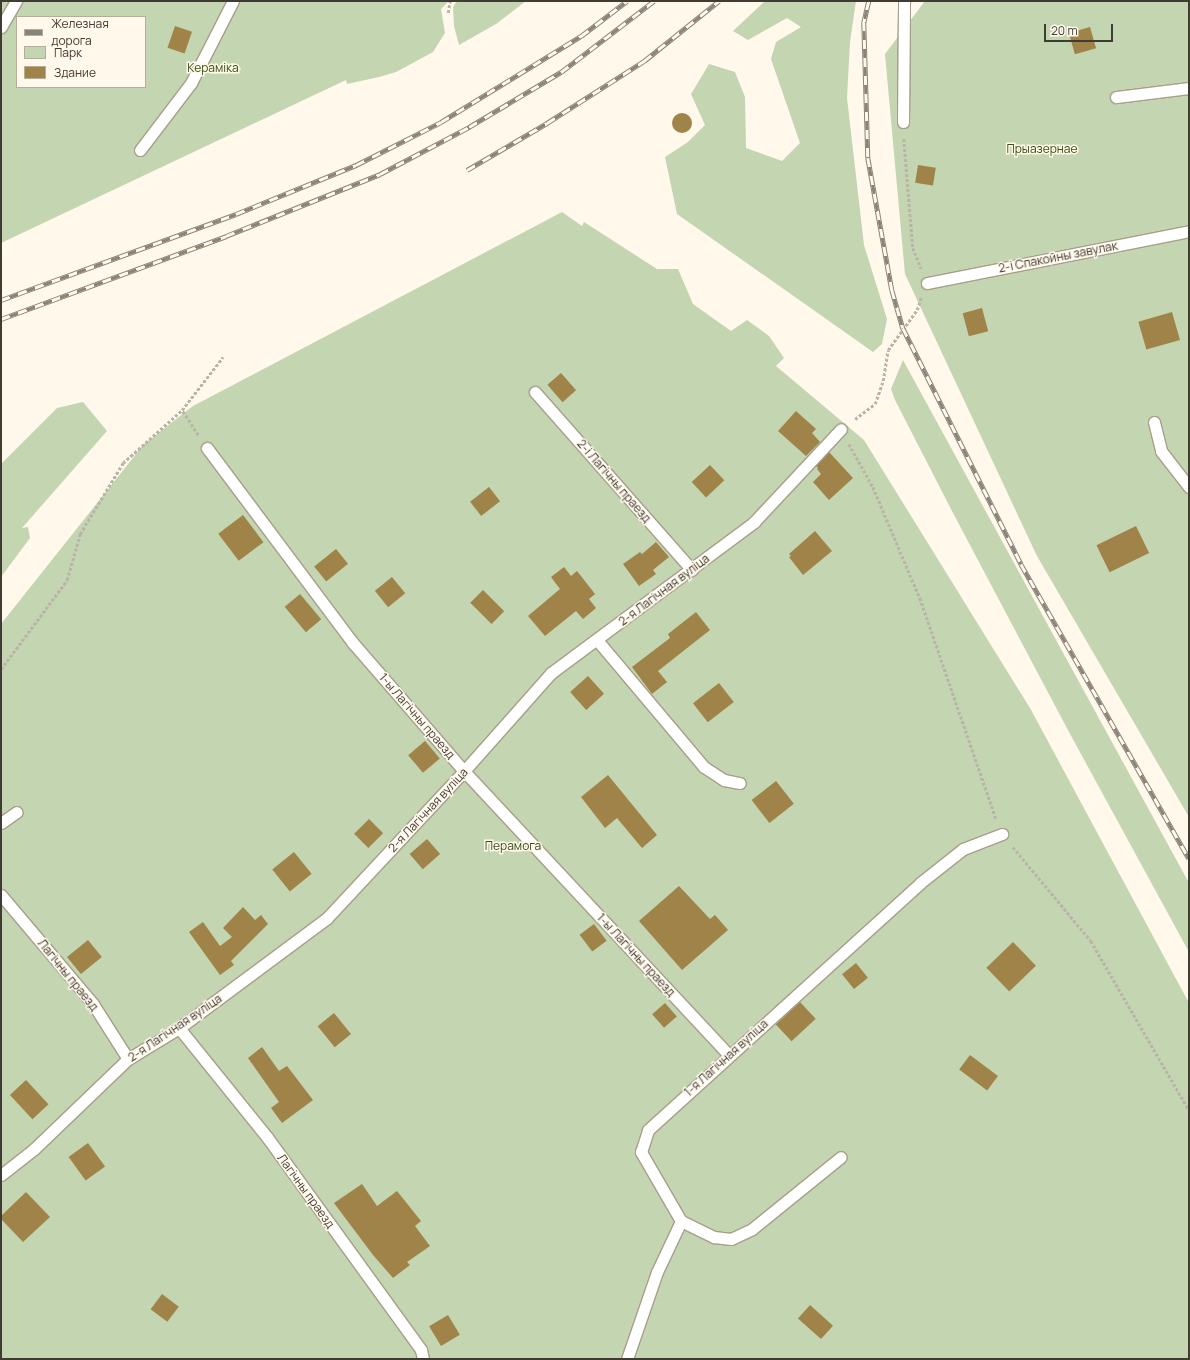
<!DOCTYPE html>
<meta charset="utf-8">
<style>
body{margin:0}
#map{position:relative;width:1190px;height:1360px;overflow:hidden;background:#fff8eb;font-family:Manrope,sans-serif}
div>[style]{position:absolute}
.green>*{inset:0;background:#c3d5b1}
.building>*{inset:0;background:#a08348;transform-origin:0 0}
.round{border-radius:50%}
.path>*{height:2.5px;margin-top:-1.25px;transform-origin:0;background:repeating-linear-gradient(90deg,#b9b3a8 0 3px,transparent 0 5px)}
.roads{filter:drop-shadow(1px 0 #a89e8a) drop-shadow(-1px 0 #a89e8a) drop-shadow(0 1px #a89e8a) drop-shadow(0 -1px #a89e8a)}
.service>*{height:11px;margin:-5.5px;padding:0 5.5px;transform-origin:5.5px;border-radius:5.5px;background:#fff}
.rail>*{height:4.5px;margin-top:-2.25px;transform-origin:0;background:repeating-linear-gradient(90deg,#fff8eb 0 9px,#898479 0 18px);box-sizing:border-box;border-block:1px solid #898479}
span{translate:-50% -50%;white-space:nowrap;text-align:center;line-height:1.15;-webkit-text-stroke:3px #fff8eb;paint-order:stroke}
.park-label{font-size:12px;color:#375012}
.street-label{font-size:12px;color:#403c33}
.frame{position:absolute;inset:0;border:2px solid #403c33;pointer-events:none}
.legend{position:absolute;left:16px;top:16px;width:130px;height:72px;box-sizing:border-box;background:#fff8eb;border:1px solid #b3ada1;margin:0;padding:5px 7px;list-style:none;font-size:12px;color:#403c33}
.legend li{display:flex;align-items:center;gap:8px;height:20px}
.legend b{width:20px;border:1px solid #b3ada1}
.scale{position:absolute;left:1044px;top:24px;width:69px;height:18px;box-sizing:border-box;border:2px solid #403c33;border-top:0;padding-left:5px;font-size:12px;line-height:14px;white-space:nowrap;color:#403c33;-webkit-text-stroke:3px #fff8eb;paint-order:stroke}
</style>
<div id="map">
<div class="green">
<i style="clip-path:polygon(evenodd,1px 1px,449px 1px,441px 9px,445px 33px,433px 52px,411px 64px,396px 72px,379px 77px,347px 84px,346px 80px,1px 243px,1px 1px,17px 17px,145px 17px,145px 87px,17px 87px,17px 17px)"></i>
<i style="clip-path:polygon(457px 1px,526px 1px,496px 24px,459px 45px,454px 26px,453px 7px)"></i>
<i style="clip-path:polygon(765px 1px,856px 1px,850px 42px,847px 98px,864px 245px,887px 319px,882px 344px,873px 352px,677px 214px,665px 157px,688px 142px,705px 125px,691px 94px,709px 64px,735px 72px,745px 97px,746px 148px,782px 161px,800px 143px,771px 59px,776px 42px,801px 27px,787px 18px,748px 40px,733px 31px)"></i>
<i style="clip-path:polygon(925px 1px,1189px 1px,1189px 817px,1037px 556px,905px 274px,885px 54px)"></i>
<i style="clip-path:polygon(562px 212px,582px 226px,584px 222px,657px 269px,678px 269px,693px 304px,731px 331px,747px 320px,769px 336px,784px 358px,776px 366px,864px 440px,1030px 708px,1189px 1003px,1189px 1359px,1px 1359px,1px 624px,144px 444px,193px 406px)"></i>
<i style="clip-path:polygon(903px 360px,1189px 883px,1189px 952px,1069px 732px,952px 511px,895px 400px,891px 389px)"></i>
<i style="clip-path:polygon(83px 402px,107px 431px,22px 528px,28px 527px,30px 538px,1px 577px,1px 464px,57px 408px)"></i>
</div>
<div class="building">
<i style="left:175px;top:26px;width:18px;height:23px;rotate:19deg"></i>
<i style="left:1090px;top:27px;width:22px;height:22px;rotate:74deg"></i>
<i class="round" style="left:672px;top:113px;width:20px;height:20px"></i>
<i style="left:918px;top:165px;width:18px;height:18px;rotate:9deg"></i>
<i style="left:982px;top:308px;width:24px;height:20px;rotate:75deg"></i>
<i style="left:1172px;top:312px;width:29px;height:35px;rotate:74deg"></i>
<i style="left:561px;top:373px;width:23px;height:18px;rotate:49deg"></i>
<i style="clip-path:polygon(796px 411px,816px 429px,812px 433px,820px 442px,806px 456px,778px 431px)"></i>
<i style="clip-path:polygon(829px 452px,853px 478px,829px 500px,813px 482px,821px 474px,817px 469px,818px 468px,816px 466px)"></i>
<i style="left:710px;top:465px;width:21px;height:25px;rotate:47deg"></i>
<i style="left:489px;top:487px;width:18px;height:24px;rotate:52deg"></i>
<i style="left:243px;top:515px;width:34px;height:31px;rotate:53deg"></i>
<i style="left:1136px;top:526px;width:30px;height:44px;rotate:64deg"></i>
<i style="clip-path:polygon(815px 531px,832px 551px,803px 575px,789px 557px,791px 556px,789px 554px)"></i>
<i style="clip-path:polygon(656px 542px,669px 557px,653px 570px,656px 574px,639px 586px,623px 564px,640px 552px,642px 554px)"></i>
<i style="left:336px;top:549px;width:19px;height:28px;rotate:51deg"></i>
<i style="clip-path:polygon(564px 567px,571px 576px,577px 571px,595px 594px,589px 599px,596px 608px,583px 619px,576px 611px,545px 636px,528px 616px,560px 589px,551px 577px)"></i>
<i style="left:392px;top:577px;width:21px;height:22px;rotate:51deg"></i>
<i style="left:483px;top:590px;width:30px;height:18px;rotate:45deg"></i>
<i style="left:300px;top:594px;width:33px;height:20px;rotate:50deg"></i>
<i style="clip-path:polygon(696px 612px,710px 630px,658px 671px,667px 682px,652px 694px,632px 667px,670px 638px,668px 634px)"></i>
<i style="left:588px;top:676px;width:24px;height:24px;rotate:48deg"></i>
<i style="left:719px;top:683px;width:24px;height:33px;rotate:52deg"></i>
<i style="left:425px;top:741px;width:23px;height:22px;rotate:50deg"></i>
<i style="clip-path:polygon(608px 775px,657px 835px,642px 848px,617px 818px,605px 828px,581px 797px)"></i>
<i style="left:776px;top:781px;width:29px;height:31px;rotate:52deg"></i>
<i style="left:369px;top:819px;width:20px;height:21px;rotate:45deg"></i>
<i style="left:427px;top:839px;width:20px;height:23px;rotate:49deg"></i>
<i style="left:294px;top:852px;width:28px;height:28px;rotate:51deg"></i>
<i style="clip-path:polygon(679px 886px,710px 919px,715px 915px,728px 930px,682px 970px,639px 921px)"></i>
<i style="clip-path:polygon(243px 907px,255px 920px,261px 915px,268px 924px,231px 961px,234px 965px,220px 975px,189px 932px,203px 922px,220px 946px,232px 937px,223px 928px)"></i>
<i style="left:594px;top:924px;width:21px;height:18px;rotate:53deg"></i>
<i style="left:88px;top:940px;width:22px;height:27px;rotate:51deg"></i>
<i style="left:1013px;top:942px;width:33px;height:37px;rotate:46deg"></i>
<i style="left:856px;top:963px;width:19px;height:18px;rotate:51deg"></i>
<i style="left:800px;top:1002px;width:23px;height:33px;rotate:47deg"></i>
<i style="left:665px;top:1003px;width:18px;height:17px;rotate:49deg"></i>
<i style="left:334px;top:1013px;width:27px;height:21px;rotate:51deg"></i>
<i style="clip-path:polygon(262px 1047px,279px 1071px,287px 1066px,313px 1100px,282px 1123px,271px 1108px,279px 1102px,248px 1058px)"></i>
<i style="left:970px;top:1055px;width:35px;height:18px;rotate:37deg"></i>
<i style="left:26px;top:1080px;width:33px;height:22px;rotate:47deg"></i>
<i style="left:88px;top:1143px;width:29px;height:24px;rotate:54deg"></i>
<i style="clip-path:polygon(362px 1184px,377px 1206px,397px 1191px,421px 1221px,415px 1226px,430px 1246px,407px 1262px,410px 1265px,393px 1278px,373px 1255px,334px 1203px)"></i>
<i style="clip-path:polygon(26px 1192px,50px 1217px,23px 1242px,1px 1219px,1px 1216px)"></i>
<i style="left:162px;top:1294px;width:21px;height:19px;rotate:37deg"></i>
<i style="left:810px;top:1305px;width:31px;height:18px;rotate:42deg"></i>
<i style="left:448px;top:1315px;width:23px;height:22px;rotate:59deg"></i>
</div>
<div class="path">
<i style="left:448px;top:13px;width:12px;rotate:-81deg"></i>
<i style="left:904px;top:139px;width:109px;rotate:85.3deg"></i>
<i style="left:913px;top:248px;width:22px;rotate:68deg"></i>
<i style="left:855px;top:419px;width:25px;rotate:-37deg"></i>
<i style="left:875px;top:404px;width:24px;rotate:-71deg"></i>
<i style="left:883px;top:381px;width:31px;rotate:-81deg"></i>
<i style="left:888px;top:350px;width:49px;rotate:-54.1deg"></i>
<i style="left:917px;top:310px;width:13px;rotate:-72deg"></i>
<i style="left:198px;top:435px;width:30px;rotate:-123deg"></i>
<i style="left:182px;top:410px;width:67px;rotate:-52.3deg"></i>
<i style="left:849px;top:444px;width:49px;rotate:60.8deg"></i>
<i style="left:873px;top:487px;width:121px;rotate:67.1deg"></i>
<i style="left:920px;top:598px;width:234px;rotate:71deg"></i>
<i style="left:1px;top:669px;width:111px;rotate:-53.4deg"></i>
<i style="left:67px;top:580px;width:48px;rotate:-74.2deg"></i>
<i style="left:80px;top:534px;width:83px;rotate:-58.8deg"></i>
<i style="left:123px;top:463px;width:79px;rotate:-41.9deg"></i>
<i style="left:1013px;top:847px;width:122px;rotate:50.3deg"></i>
<i style="left:1091px;top:941px;width:195px;rotate:59.9deg"></i>
</div>
<div class="roads">
<div class="service">
<i style="left:1px;top:27px;width:30px;rotate:-60deg"></i>
<i style="left:1116px;top:97px;width:74px;rotate:-7deg"></i>
<i style="left:903px;top:122px;width:121px;rotate:-89.5deg"></i>
<i style="left:140px;top:150px;width:84px;rotate:-52.7deg"></i>
<i style="left:191px;top:83px;width:92px;rotate:-62.9deg"></i>
<i style="left:927px;top:283px;width:267px;rotate:-11.2deg"></i>
<i style="left:535px;top:392px;width:237px;rotate:48.6deg"></i>
<i style="left:1154px;top:422px;width:30px;rotate:76deg"></i>
<i style="left:1161px;top:451px;width:46px;rotate:52.1deg"></i>
<i style="left:207px;top:448px;width:244px;rotate:53.2deg"></i>
<i style="left:353px;top:643px;width:169px;rotate:49.1deg"></i>
<i style="left:464px;top:771px;width:388px;rotate:47deg"></i>
<i style="left:597px;top:640px;width:166px;rotate:49.9deg"></i>
<i style="left:704px;top:767px;width:24px;rotate:33deg"></i>
<i style="left:724px;top:780px;width:16px;rotate:11deg"></i>
<i style="left:1px;top:823px;width:19px;rotate:-35deg"></i>
<i style="left:1px;top:895px;width:143px;rotate:49.8deg"></i>
<i style="left:93px;top:1004px;width:65px;rotate:57.5deg"></i>
<i style="left:179px;top:1028px;width:140px;rotate:51.1deg"></i>
<i style="left:267px;top:1137px;width:263px;rotate:54.1deg"></i>
<i style="left:421px;top:1350px;width:9px;rotate:77deg"></i>
<i style="left:1px;top:1175px;width:42px;rotate:-38.2deg"></i>
<i style="left:34px;top:1149px;width:130px;rotate:-43.8deg"></i>
<i style="left:128px;top:1059px;width:60px;rotate:-31.3deg"></i>
<i style="left:179px;top:1028px;width:184px;rotate:-36.6deg"></i>
<i style="left:327px;top:918px;width:201px;rotate:-47deg"></i>
<i style="left:464px;top:771px;width:131px;rotate:-48.4deg"></i>
<i style="left:551px;top:673px;width:253px;rotate:-36.6deg"></i>
<i style="left:754px;top:522px;width:127px;rotate:-46.9deg"></i>
<i style="left:681px;top:1221px;width:37px;rotate:26deg"></i>
<i style="left:714px;top:1237px;width:17px;rotate:7deg"></i>
<i style="left:731px;top:1239px;width:23px;rotate:-25deg"></i>
<i style="left:752px;top:1229px;width:114px;rotate:-39deg"></i>
<i style="left:627px;top:1359px;width:92px;rotate:-71deg"></i>
<i style="left:657px;top:1272px;width:56px;rotate:-64.8deg"></i>
<i style="left:681px;top:1221px;width:80px;rotate:-120.1deg"></i>
<i style="left:641px;top:1152px;width:23px;rotate:-72deg"></i>
<i style="left:648px;top:1130px;width:367px;rotate:-42.2deg"></i>
<i style="left:920px;top:883px;width:55px;rotate:-38.3deg"></i>
<i style="left:963px;top:849px;width:42px;rotate:-21deg"></i>
</div>
</div>
<div class="rail">
<i style="left:869px;top:1px;width:22px;rotate:103deg"></i>
<i style="left:864px;top:22px;width:136px;rotate:88.3deg"></i>
<i style="left:868px;top:158px;width:134px;rotate:79.7deg"></i>
<i style="left:892px;top:290px;width:40px;rotate:74deg"></i>
<i style="left:903px;top:328px;width:264px;rotate:63.4deg"></i>
<i style="left:1021px;top:564px;width:339px;rotate:60.3deg"></i>
<i style="left:467px;top:170px;width:93px;rotate:-30.4deg"></i>
<i style="left:547px;top:123px;width:115px;rotate:-32.6deg"></i>
<i style="left:644px;top:61px;width:96px;rotate:-38.7deg"></i>
<i style="left:1px;top:300px;width:250px;rotate:-20.1deg"></i>
<i style="left:236px;top:214px;width:130px;rotate:-22.2deg"></i>
<i style="left:356px;top:165px;width:95px;rotate:-26.8deg"></i>
<i style="left:441px;top:122px;width:164px;rotate:-31.6deg"></i>
<i style="left:581px;top:36px;width:58px;rotate:-37.3deg"></i>
<i style="left:1px;top:319px;width:240px;rotate:-20.2deg"></i>
<i style="left:226px;top:236px;width:166px;rotate:-21.9deg"></i>
<i style="left:380px;top:174px;width:101px;rotate:-27.8deg"></i>
<i style="left:469px;top:127px;width:107px;rotate:-30.9deg"></i>
<i style="left:561px;top:72px;width:117px;rotate:-37.4deg"></i>
</div>
<div class="park-label">
<span style="left:213px;top:68px">Кераміка</span>
<span style="left:1042px;top:149px">Прыазернае</span>
<span style="left:513px;top:846px">Перамога</span>
</div>
<div class="street-label">
<span style="left:1058px;top:257px;rotate:-11deg">2-і Спакойны завулак</span>
<span style="left:614px;top:481px;rotate:49deg">2-і Лагічны праезд</span>
<span style="left:664px;top:590px;rotate:-37deg">2-я Лагічная вуліца</span>
<span style="left:417px;top:716px;rotate:49deg">1-ы Лагічны праезд</span>
<span style="left:428px;top:810px;rotate:-47deg">2-я Лагічная вуліца</span>
<span style="left:636px;top:955px;rotate:47deg">1-ы Лагічны праезд</span>
<span style="left:68px;top:975px;rotate:51deg">Лагічны праезд</span>
<span style="left:175px;top:1028px;rotate:-34deg">2-я Лагічная вуліца</span>
<span style="left:726px;top:1058px;rotate:-42deg">1-я Лагічная вуліца</span>
<span style="left:306px;top:1191px;rotate:54deg">Лагічны праезд</span>
</div>
<div class="frame"></div>
<ul class="legend">
<li><b style="height:5px;background:#898479"></b>Железная дорога</li>
<li><b style="height:11px;background:#c3d5b1"></b>Парк</li>
<li><b style="height:11px;background:#a08348"></b>Здание</li>
</ul>
<div class="scale">20 m</div>
</div>
